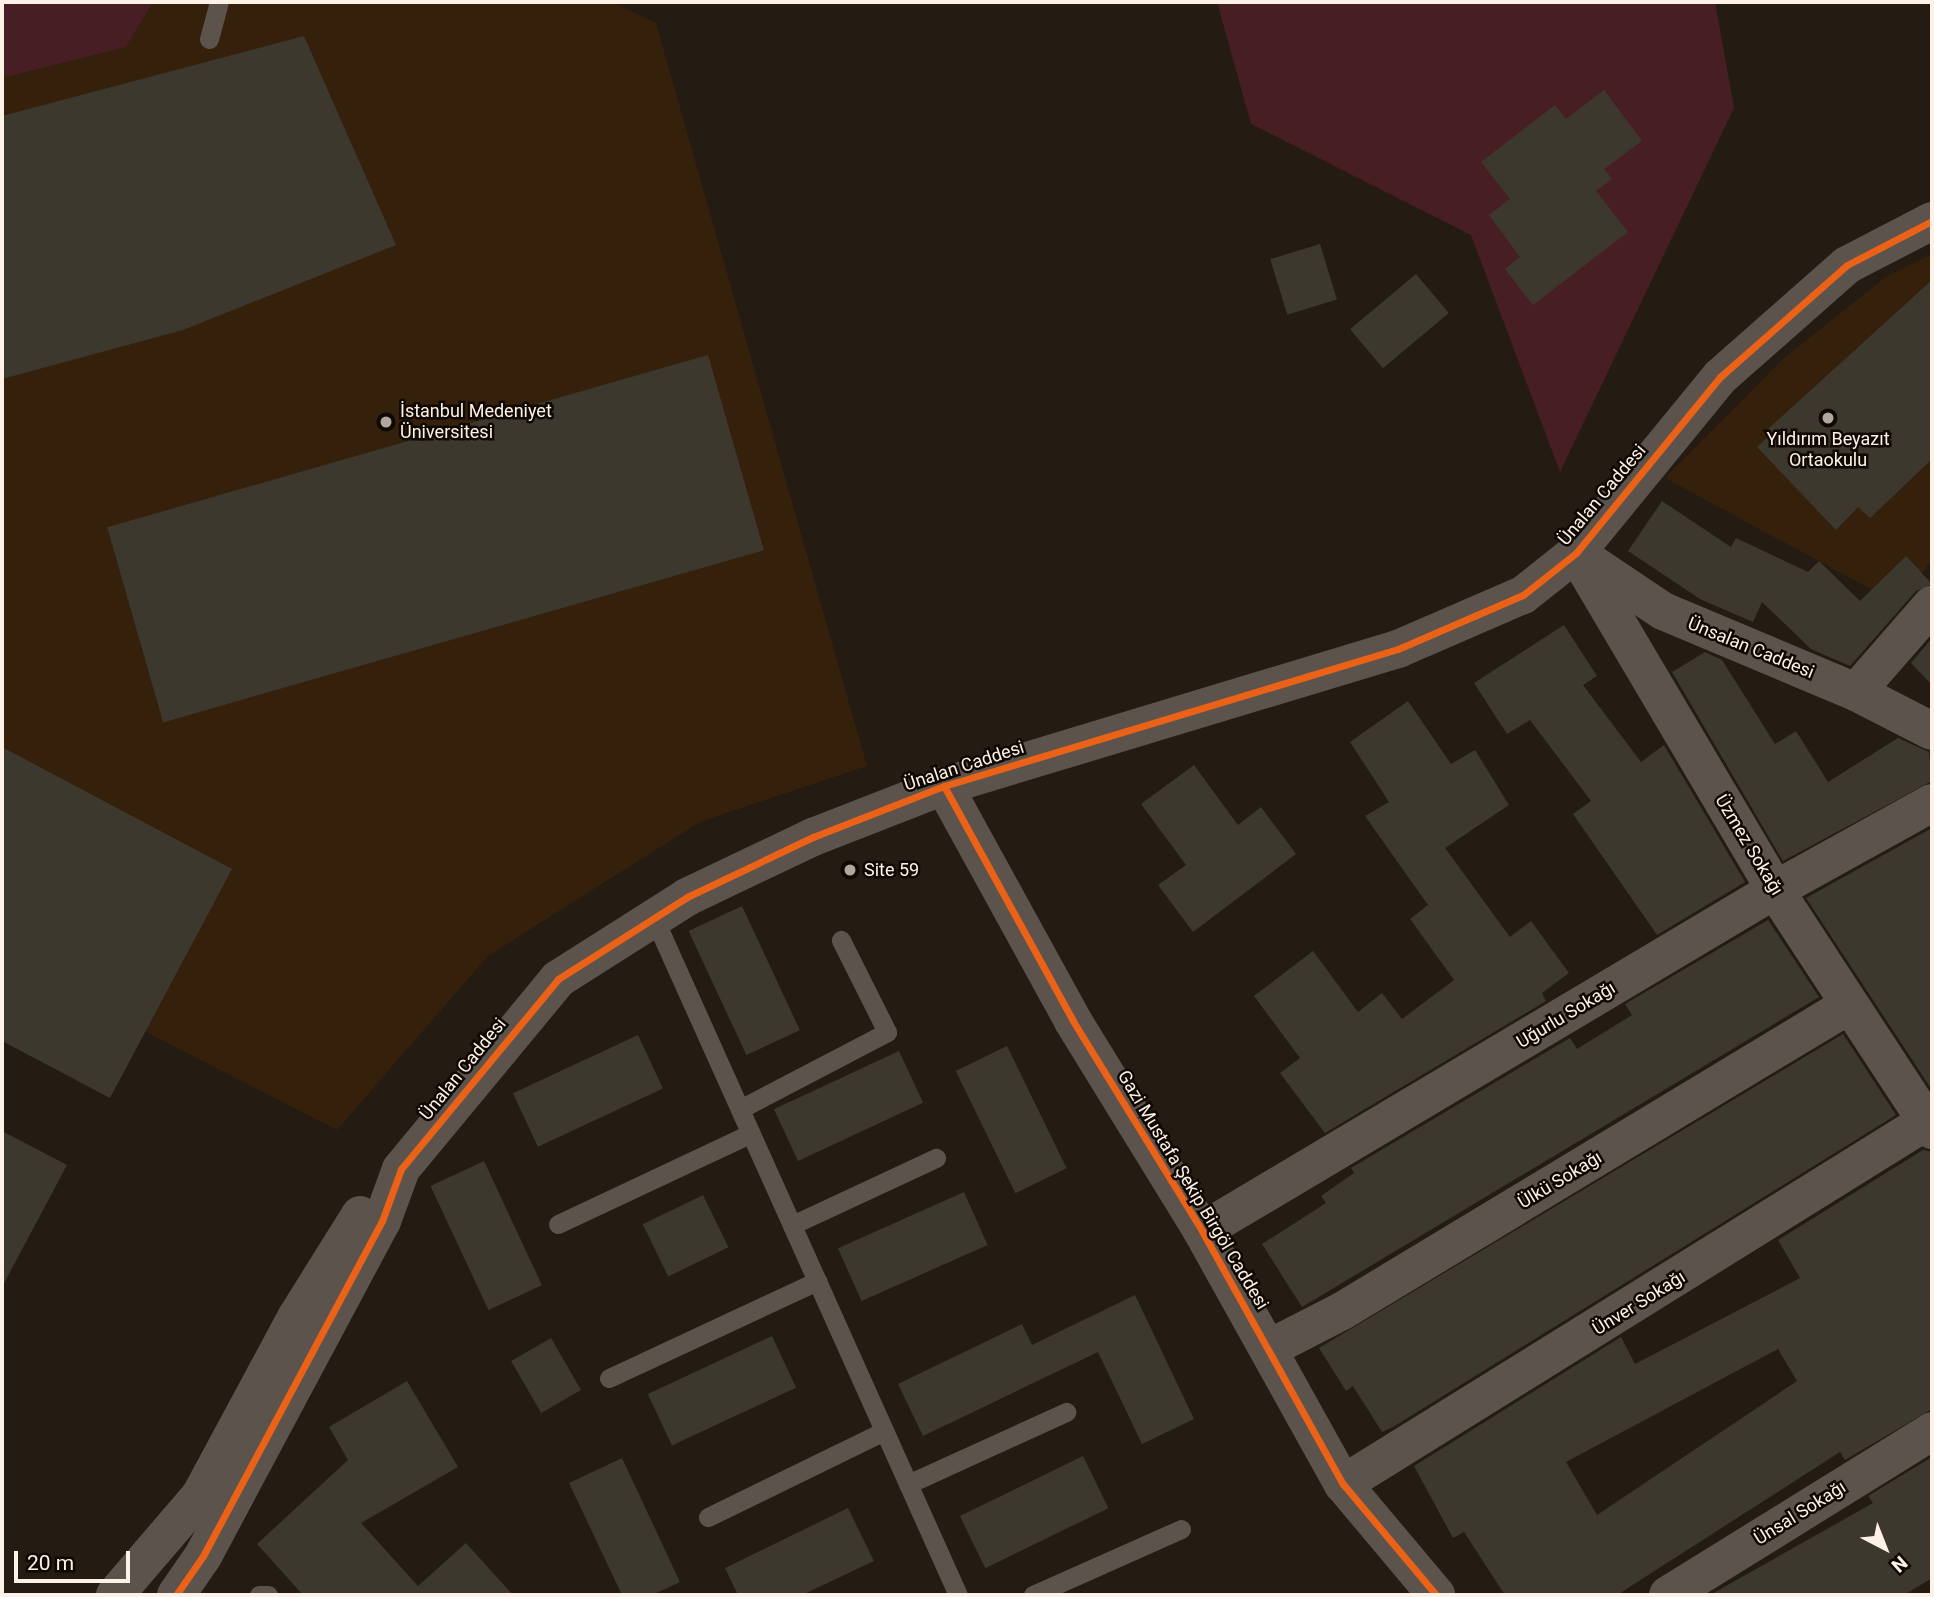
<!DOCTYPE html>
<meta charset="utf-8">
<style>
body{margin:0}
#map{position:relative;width:1934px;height:1597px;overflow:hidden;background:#241b12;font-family:Roboto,sans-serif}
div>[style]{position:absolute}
.built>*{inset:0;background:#34200b}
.green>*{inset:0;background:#481e25}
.building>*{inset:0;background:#3d382e;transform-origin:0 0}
.service>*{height:19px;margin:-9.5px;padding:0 9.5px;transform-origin:9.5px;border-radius:9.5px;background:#5b534c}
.minor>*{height:38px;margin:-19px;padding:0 19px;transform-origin:19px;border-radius:19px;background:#5b534c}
.tertiary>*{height:38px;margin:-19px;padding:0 19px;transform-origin:19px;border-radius:19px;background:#5b534c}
.cycleway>*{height:7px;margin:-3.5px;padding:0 3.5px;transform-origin:3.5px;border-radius:3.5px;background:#ea6118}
.dots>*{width:19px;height:19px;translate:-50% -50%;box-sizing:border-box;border:4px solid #0f0803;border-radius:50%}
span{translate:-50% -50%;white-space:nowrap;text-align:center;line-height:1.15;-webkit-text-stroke:5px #0f0803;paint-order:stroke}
.poi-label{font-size:18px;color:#fef2e7}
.left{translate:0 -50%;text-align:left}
.street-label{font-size:18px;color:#fef2e7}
.frame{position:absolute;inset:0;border:4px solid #fef2e7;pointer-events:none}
.north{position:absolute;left:1850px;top:1513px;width:70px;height:70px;-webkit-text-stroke:5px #0f0803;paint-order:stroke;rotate:138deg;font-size:19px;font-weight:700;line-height:28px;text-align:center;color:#fef2e7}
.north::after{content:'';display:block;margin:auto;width:24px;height:32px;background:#fef2e7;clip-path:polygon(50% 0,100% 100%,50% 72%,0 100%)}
.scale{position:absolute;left:14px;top:1551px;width:116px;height:32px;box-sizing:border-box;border:4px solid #fef2e7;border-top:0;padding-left:9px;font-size:21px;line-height:24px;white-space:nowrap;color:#fef2e7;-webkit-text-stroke:5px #0f0803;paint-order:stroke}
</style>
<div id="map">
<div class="built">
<i style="clip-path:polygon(153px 2px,612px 2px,656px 23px,867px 766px,700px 822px,488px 956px,337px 1130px,2px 958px,2px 78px,126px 47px)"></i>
<i style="clip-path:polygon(1932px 254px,1932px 559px,1900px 605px,1665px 478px,1784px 358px,1887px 276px)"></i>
</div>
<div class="green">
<i style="clip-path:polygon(2px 2px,153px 2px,126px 47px,2px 78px)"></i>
<i style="clip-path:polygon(1217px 2px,1715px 2px,1734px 108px,1560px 472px,1471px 235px,1251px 124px)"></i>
</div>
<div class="building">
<i style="clip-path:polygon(304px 36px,396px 245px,183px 330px,2px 379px,2px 116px)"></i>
<i style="clip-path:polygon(1604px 90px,1642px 141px,1604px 169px,1612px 179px,1596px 191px,1628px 232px,1533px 305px,1505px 269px,1520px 257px,1489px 215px,1510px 199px,1481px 162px,1555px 105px,1566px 119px)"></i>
<i style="left:1320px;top:244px;width:58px;height:52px;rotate:73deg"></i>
<i style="left:1416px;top:274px;width:51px;height:86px;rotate:50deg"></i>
<i style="clip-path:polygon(1932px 280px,1932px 459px,1870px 518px,1858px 507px,1836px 530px,1757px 447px,1772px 433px,1768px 429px)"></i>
<i style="left:708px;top:355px;width:203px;height:625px;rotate:74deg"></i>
<i style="clip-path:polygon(1662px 501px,1731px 547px,1736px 538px,1808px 572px,1819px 561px,1860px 601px,1906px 556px,1932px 584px,1916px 591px,1850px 666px,1811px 649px,1762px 602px,1753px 622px,1700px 599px,1628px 551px)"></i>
<i style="clip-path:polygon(1564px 625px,1597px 676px,1583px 685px,1641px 762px,1664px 745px,1745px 882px,1657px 935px,1573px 814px,1591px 801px,1530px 720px,1507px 734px,1474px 683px)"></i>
<i style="clip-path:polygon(1932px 638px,1932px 685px,1911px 663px)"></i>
<i style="clip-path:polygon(1705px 652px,1722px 660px,1775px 744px,1796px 731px,1828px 782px,1898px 738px,1929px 752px,1932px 781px,1783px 861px,1672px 672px)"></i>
<i style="clip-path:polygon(1408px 701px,1451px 764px,1475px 750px,1509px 805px,1445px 848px,1510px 937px,1531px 921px,1569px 973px,1542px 993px,1546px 1001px,1325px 1133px,1280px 1073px,1300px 1058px,1254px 996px,1313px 951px,1358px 1012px,1382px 993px,1402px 1019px,1454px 980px,1410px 919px,1428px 905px,1365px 816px,1389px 802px,1350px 742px)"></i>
<i style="clip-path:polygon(2px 747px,232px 869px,110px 1098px,2px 1041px)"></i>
<i style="clip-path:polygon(1194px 765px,1238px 825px,1261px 807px,1296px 854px,1193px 932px,1158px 885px,1186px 865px,1141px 804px)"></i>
<i style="clip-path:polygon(1932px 828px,1932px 1090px,1806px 898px)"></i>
<i style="left:742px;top:906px;width:137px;height:59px;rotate:65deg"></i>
<i style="clip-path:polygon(1768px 920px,1819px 997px,1302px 1307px,1262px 1244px,1326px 1203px,1321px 1196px,1354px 1173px,1351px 1168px,1570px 1038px,1577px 1049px,1632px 1015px,1625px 1004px)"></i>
<i style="clip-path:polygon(1843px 1034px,1896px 1115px,1393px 1427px,1382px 1432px,1353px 1386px,1346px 1391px,1319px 1348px)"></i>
<i style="left:638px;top:1035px;width:59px;height:138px;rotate:65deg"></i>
<i style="left:1007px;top:1046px;width:136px;height:57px;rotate:64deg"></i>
<i style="left:899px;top:1051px;width:57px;height:138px;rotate:65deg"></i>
<i style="clip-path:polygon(2px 1131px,67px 1165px,2px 1287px)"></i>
<i style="clip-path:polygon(evenodd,1923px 1150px,1932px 1152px,1932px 1409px,1845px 1460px,1840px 1452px,1617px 1595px,1505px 1595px,1464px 1532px,1453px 1538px,1414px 1466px,1621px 1337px,1635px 1364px,1800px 1278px,1778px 1240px,1923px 1150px,1778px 1349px,1797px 1381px,1597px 1515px,1566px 1462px,1778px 1349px)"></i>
<i style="left:484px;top:1161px;width:137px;height:59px;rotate:65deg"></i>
<i style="left:964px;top:1192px;width:58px;height:138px;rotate:66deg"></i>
<i style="left:703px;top:1195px;width:58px;height:67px;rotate:64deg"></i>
<i style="clip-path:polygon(1135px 1295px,1194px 1419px,1142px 1444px,1098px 1352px,923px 1436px,898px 1384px,1022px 1324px,1032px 1345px)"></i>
<i style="left:772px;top:1336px;width:57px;height:137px;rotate:65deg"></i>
<i style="left:551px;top:1338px;width:60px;height:46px;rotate:60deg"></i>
<i style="clip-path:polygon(407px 1381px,458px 1467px,361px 1523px,418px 1586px,466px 1543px,513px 1595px,303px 1595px,257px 1544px,348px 1460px,329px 1427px)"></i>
<i style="left:1083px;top:1456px;width:58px;height:137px;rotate:64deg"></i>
<i style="clip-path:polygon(1932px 1457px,1932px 1578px,1904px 1595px,1710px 1595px,1873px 1503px,1868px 1496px)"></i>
<i style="clip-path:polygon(622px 1458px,680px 1582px,652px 1595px,622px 1595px,569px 1483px)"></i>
<i style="clip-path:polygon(848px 1508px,874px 1561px,802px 1595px,738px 1595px,725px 1568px)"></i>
</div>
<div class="service">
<i style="left:209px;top:39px;width:38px;rotate:-75deg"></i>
<i style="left:654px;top:918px;width:742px;rotate:65.82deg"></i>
<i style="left:740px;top:1109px;width:166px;rotate:-27.6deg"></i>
<i style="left:887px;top:1032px;width:103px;rotate:-116.6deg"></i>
<i style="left:558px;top:1224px;width:213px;rotate:-25.2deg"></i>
<i style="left:792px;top:1225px;width:159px;rotate:-25deg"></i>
<i style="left:609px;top:1378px;width:230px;rotate:-25deg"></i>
<i style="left:908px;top:1484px;width:174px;rotate:-24.5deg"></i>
<i style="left:708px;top:1517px;width:196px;rotate:-26deg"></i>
<i style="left:259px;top:1595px;width:9px"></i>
<i style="left:1033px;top:1595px;width:162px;rotate:-24deg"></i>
</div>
<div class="minor">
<i style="left:1576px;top:553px;width:391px;rotate:59.4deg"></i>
<i style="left:1775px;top:890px;width:287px;rotate:56.8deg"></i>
<i style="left:1584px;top:558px;width:95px;rotate:33.9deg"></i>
<i style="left:1663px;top:611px;width:209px;rotate:22.8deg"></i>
<i style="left:1856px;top:692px;width:85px;rotate:27.2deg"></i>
<i style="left:1856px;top:692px;width:116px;rotate:-48.9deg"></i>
<i style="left:944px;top:786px;width:268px;rotate:61.2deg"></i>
<i style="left:1073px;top:1021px;width:246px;rotate:58.4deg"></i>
<i style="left:1202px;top:1231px;width:290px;rotate:60.9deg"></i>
<i style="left:1343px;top:1484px;width:145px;rotate:50deg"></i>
<i style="left:1202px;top:1231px;width:667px;rotate:-30.76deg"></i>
<i style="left:1775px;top:890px;width:179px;rotate:-29deg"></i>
<i style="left:1268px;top:1349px;width:83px;rotate:-27.2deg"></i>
<i style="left:1342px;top:1311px;width:592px;rotate:-31.11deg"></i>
<i style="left:1343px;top:1484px;width:693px;rotate:-31.86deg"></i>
<i style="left:1668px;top:1595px;width:311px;rotate:-31.8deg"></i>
</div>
<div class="tertiary">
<i style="left:115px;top:1595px;width:130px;rotate:-49.4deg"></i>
<i style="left:200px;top:1496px;width:204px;rotate:-61.7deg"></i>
<i style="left:297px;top:1316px;width:119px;rotate:-58deg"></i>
<i style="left:176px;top:1595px;width:47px;rotate:-55.3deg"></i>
<i style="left:203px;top:1556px;width:380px;rotate:-61.9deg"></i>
<i style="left:382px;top:1221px;width:55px;rotate:-69.9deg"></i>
<i style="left:401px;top:1169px;width:246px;rotate:-50.4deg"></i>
<i style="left:558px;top:979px;width:153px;rotate:-32.4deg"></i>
<i style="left:687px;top:897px;width:140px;rotate:-25.5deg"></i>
<i style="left:813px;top:837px;width:141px;rotate:-21.3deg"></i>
<i style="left:944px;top:786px;width:474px;rotate:-16.8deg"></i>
<i style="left:1398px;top:649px;width:136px;rotate:-23.4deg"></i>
<i style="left:1523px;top:595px;width:68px;rotate:-38.4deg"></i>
<i style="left:1576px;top:553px;width:227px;rotate:-50.7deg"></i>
<i style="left:1720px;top:377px;width:169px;rotate:-41.4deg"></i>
<i style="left:1847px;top:265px;width:96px;rotate:-27.4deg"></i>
</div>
<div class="cycleway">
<i style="left:944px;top:786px;width:268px;rotate:61.2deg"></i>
<i style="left:1073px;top:1021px;width:246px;rotate:58.4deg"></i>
<i style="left:1202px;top:1231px;width:290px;rotate:60.9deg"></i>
<i style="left:1343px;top:1484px;width:145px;rotate:50deg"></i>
<i style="left:176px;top:1595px;width:47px;rotate:-55.3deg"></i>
<i style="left:203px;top:1556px;width:380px;rotate:-61.9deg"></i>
<i style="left:382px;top:1221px;width:55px;rotate:-69.9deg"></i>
<i style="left:401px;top:1169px;width:246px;rotate:-50.4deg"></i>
<i style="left:558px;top:979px;width:153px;rotate:-32.4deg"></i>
<i style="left:687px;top:897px;width:140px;rotate:-25.5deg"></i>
<i style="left:813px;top:837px;width:141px;rotate:-21.3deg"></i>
<i style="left:944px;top:786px;width:474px;rotate:-16.8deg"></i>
<i style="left:1398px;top:649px;width:136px;rotate:-23.4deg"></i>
<i style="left:1523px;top:595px;width:68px;rotate:-38.4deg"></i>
<i style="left:1576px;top:553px;width:227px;rotate:-50.7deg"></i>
<i style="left:1720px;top:377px;width:169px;rotate:-41.4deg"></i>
<i style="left:1847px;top:265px;width:96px;rotate:-27.4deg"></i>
</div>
<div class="dots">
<i style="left:1828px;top:418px;background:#b2a79c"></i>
<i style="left:386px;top:422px;background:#b2a79c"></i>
<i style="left:850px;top:870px;background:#b2a79c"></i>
</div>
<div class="poi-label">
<span class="left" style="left:400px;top:422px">İstanbul Medeniyet<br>Üniversitesi</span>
<span style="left:1828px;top:450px">Yıldırım Beyazıt<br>Ortaokulu</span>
<span class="left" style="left:864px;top:870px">Site 59</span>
</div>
<div class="street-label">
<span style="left:1602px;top:495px;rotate:-50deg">Ünalan Caddesi</span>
<span style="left:1751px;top:648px;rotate:22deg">Ünsalan Caddesi</span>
<span style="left:964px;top:766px;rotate:-18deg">Ünalan Caddesi</span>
<span style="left:1749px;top:845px;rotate:59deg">Üzmez Sokağı</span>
<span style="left:1566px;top:1015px;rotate:-31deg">Uğurlu Sokağı</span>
<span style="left:463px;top:1069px;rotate:-51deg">Ünalan Caddesi</span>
<span style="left:1560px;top:1180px;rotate:-31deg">Ülkü Sokağı</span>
<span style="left:1193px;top:1190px;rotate:59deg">Gazi Mustafa Şekip Birgöl Caddesi</span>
<span style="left:1639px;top:1303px;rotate:-32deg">Ünver Sokağı</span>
<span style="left:1800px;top:1513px;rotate:-32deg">Ünsal Sokağı</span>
</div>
<div class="frame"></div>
<div class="north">N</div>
<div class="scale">20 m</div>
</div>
